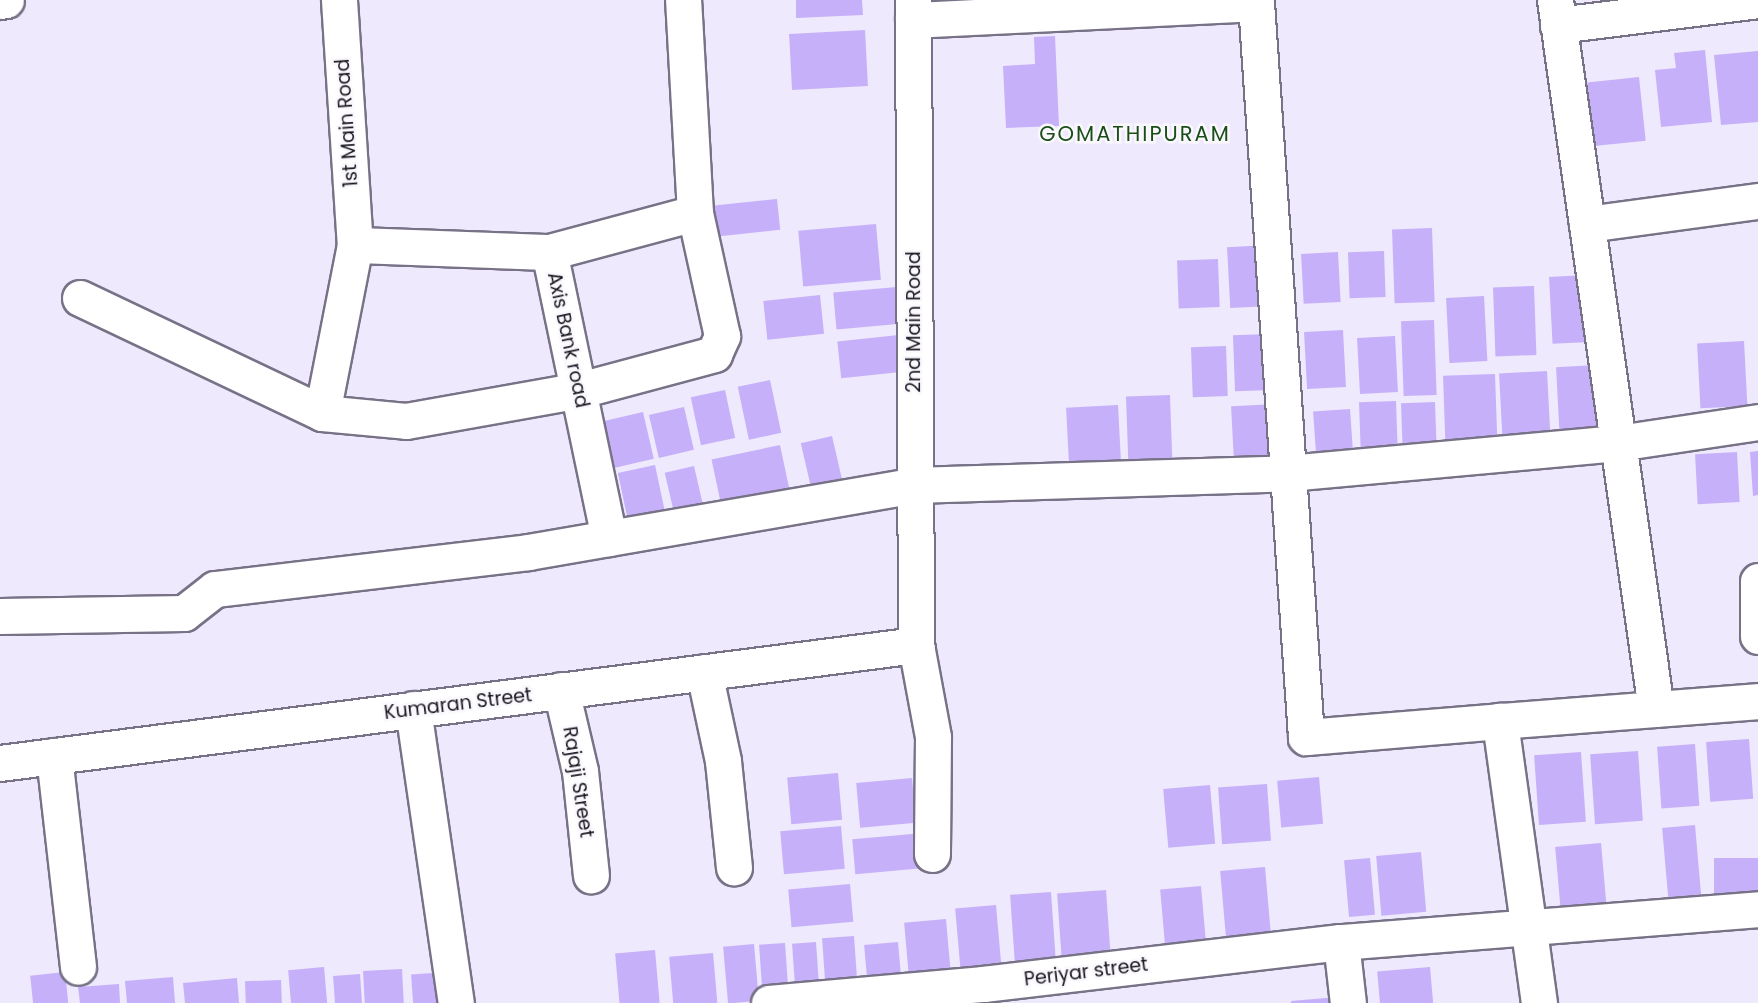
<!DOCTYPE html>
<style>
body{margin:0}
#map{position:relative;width:1758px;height:1003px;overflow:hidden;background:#eee9fc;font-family:Poppins,sans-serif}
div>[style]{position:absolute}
.building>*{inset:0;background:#c6b0f9;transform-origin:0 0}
.roads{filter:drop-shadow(2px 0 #787287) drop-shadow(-2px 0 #787287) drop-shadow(0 2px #787287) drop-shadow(0 -2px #787287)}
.street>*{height:35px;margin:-17.5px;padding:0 17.5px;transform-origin:17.5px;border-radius:17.5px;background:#fff}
span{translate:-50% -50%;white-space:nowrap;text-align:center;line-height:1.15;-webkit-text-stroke:5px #faf8fd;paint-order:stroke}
.street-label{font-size:19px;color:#18161e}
.neighbourhood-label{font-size:21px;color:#194e19;letter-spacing:2px}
</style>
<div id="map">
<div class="building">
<i style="clip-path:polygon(796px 0,862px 0,863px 15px,796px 18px)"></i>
<i style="left:865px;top:30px;width:56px;height:76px;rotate:87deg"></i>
<i style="clip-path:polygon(1055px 36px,1059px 126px,1006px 128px,1003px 66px,1035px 64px,1034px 37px)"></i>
<i style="clip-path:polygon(1705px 50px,1712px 122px,1661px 127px,1655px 70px,1676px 68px,1674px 53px)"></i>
<i style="clip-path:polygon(1758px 51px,1758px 122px,1721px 125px,1714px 55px)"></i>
<i style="left:1639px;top:77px;width:64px;height:52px;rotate:84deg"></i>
<i style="left:777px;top:199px;width:31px;height:70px;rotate:84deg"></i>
<i style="left:876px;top:224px;width:56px;height:78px;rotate:85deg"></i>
<i style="left:1432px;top:228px;width:74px;height:40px;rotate:88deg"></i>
<i style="left:1269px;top:245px;width:61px;height:42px;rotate:87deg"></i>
<i style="left:1384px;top:251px;width:46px;height:36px;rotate:88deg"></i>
<i style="left:1338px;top:252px;width:50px;height:37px;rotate:87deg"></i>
<i style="left:1218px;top:259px;width:48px;height:41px;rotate:88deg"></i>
<i style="left:1586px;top:275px;width:67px;height:37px;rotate:87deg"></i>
<i style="left:1534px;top:286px;width:69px;height:41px;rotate:88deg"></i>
<i style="left:897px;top:287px;width:37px;height:64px;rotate:85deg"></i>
<i style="left:820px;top:295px;width:39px;height:57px;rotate:84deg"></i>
<i style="left:1484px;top:296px;width:65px;height:38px;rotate:87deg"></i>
<i style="left:1434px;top:320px;width:75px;height:33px;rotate:88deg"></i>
<i style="left:1343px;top:330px;width:57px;height:39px;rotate:87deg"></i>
<i style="left:1271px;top:334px;width:56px;height:38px;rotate:88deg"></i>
<i style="left:899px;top:335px;width:37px;height:62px;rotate:84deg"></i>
<i style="left:1395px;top:336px;width:56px;height:38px;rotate:87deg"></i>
<i style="left:1744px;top:341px;width:65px;height:47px;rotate:87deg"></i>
<i style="left:1226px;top:346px;width:50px;height:35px;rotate:88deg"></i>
<i style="left:1597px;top:365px;width:68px;height:41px;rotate:87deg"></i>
<i style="left:1547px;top:371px;width:63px;height:48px;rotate:87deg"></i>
<i style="left:1495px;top:374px;width:72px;height:52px;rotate:88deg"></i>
<i style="left:770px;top:380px;width:54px;height:33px;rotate:78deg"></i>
<i style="left:725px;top:390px;width:49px;height:35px;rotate:78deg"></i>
<i style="left:1170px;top:395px;width:70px;height:44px;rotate:88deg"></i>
<i style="left:1396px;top:401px;width:52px;height:37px;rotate:88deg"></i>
<i style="left:1435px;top:402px;width:50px;height:34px;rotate:88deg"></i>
<i style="left:1275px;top:404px;width:60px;height:44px;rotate:87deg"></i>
<i style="left:1118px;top:405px;width:58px;height:52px;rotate:87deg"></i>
<i style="left:684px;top:407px;width:44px;height:36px;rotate:77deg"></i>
<i style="left:1350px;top:409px;width:49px;height:37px;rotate:86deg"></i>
<i style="left:643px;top:412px;width:48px;height:41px;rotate:77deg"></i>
<i style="left:832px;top:436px;width:49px;height:32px;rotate:77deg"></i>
<i style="left:780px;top:445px;width:48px;height:70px;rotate:78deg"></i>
<i style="clip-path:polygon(1758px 451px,1758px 495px,1753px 496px,1750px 452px)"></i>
<i style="left:1737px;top:452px;width:50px;height:42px;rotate:87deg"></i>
<i style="left:655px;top:465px;width:51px;height:38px;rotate:78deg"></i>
<i style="left:694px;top:466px;width:50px;height:30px;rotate:77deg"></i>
<i style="left:1749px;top:739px;width:60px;height:43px;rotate:86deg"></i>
<i style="left:1695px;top:744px;width:62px;height:38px;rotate:86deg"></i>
<i style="left:1638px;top:751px;width:70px;height:48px;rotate:86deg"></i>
<i style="left:1581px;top:752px;width:70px;height:47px;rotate:86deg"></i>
<i style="left:838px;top:773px;width:47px;height:51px;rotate:85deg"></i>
<i style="left:1319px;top:777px;width:47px;height:42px;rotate:85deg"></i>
<i style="left:912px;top:778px;width:45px;height:56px;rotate:85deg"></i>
<i style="left:1267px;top:784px;width:57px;height:49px;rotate:86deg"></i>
<i style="left:1210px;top:785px;width:59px;height:47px;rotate:85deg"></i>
<i style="left:1695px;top:825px;width:76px;height:33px;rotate:85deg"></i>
<i style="left:841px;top:826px;width:43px;height:61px;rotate:85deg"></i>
<i style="left:924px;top:833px;width:35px;height:72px;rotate:85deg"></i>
<i style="left:1601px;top:843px;width:63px;height:46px;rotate:85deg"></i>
<i style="left:1421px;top:852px;width:60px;height:45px;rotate:85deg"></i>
<i style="left:1370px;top:858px;width:57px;height:26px;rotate:85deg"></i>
<i style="left:1758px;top:858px;width:39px;height:44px;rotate:90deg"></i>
<i style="left:1265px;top:867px;width:74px;height:45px;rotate:85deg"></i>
<i style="left:850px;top:884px;width:38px;height:62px;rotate:85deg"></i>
<i style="left:1201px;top:886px;width:58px;height:41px;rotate:85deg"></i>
<i style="left:1106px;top:890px;width:77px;height:49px;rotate:86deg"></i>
<i style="left:1051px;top:892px;width:78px;height:41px;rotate:86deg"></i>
<i style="left:996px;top:905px;width:71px;height:41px;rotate:85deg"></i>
<i style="left:946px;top:919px;width:63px;height:42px;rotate:85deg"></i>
<i style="left:854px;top:936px;width:54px;height:32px;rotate:86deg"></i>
<i style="left:816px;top:942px;width:52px;height:24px;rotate:86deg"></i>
<i style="left:898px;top:942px;width:48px;height:34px;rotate:85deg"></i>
<i style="left:785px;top:943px;width:54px;height:26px;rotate:86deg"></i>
<i style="left:754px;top:944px;width:57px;height:31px;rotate:85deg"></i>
<i style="left:655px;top:950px;width:53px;height:40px;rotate:85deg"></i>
<i style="left:713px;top:953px;width:50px;height:44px;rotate:85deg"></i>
<i style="left:324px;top:967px;width:36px;height:36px;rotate:85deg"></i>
<i style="left:1430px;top:967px;width:36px;height:53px;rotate:85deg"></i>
<i style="left:402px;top:969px;width:34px;height:39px;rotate:87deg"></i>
<i style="left:65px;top:972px;width:31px;height:35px;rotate:84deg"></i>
<i style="left:447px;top:972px;width:31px;height:36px;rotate:86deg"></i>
<i style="left:360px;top:974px;width:29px;height:27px;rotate:86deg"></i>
<i style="clip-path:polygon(173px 977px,175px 1003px,127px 1003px,125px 981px)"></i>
<i style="clip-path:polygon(237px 978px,239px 1003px,185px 1003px,183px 983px)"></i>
<i style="left:281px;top:980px;width:23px;height:36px;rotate:88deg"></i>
<i style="clip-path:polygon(119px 984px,120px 1003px,80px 1003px,78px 987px)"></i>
<i style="clip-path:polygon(1338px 997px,1339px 1003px,1291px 1003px,1291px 1001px)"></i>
</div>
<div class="roads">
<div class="street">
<i style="left:339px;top:0;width:246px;rotate:86.3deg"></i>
<i style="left:913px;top:0;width:645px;rotate:89.73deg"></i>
<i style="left:916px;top:645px;width:94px;rotate:79.5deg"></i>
<i style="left:933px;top:737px;width:117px;rotate:90.5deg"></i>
<i style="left:1555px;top:0;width:716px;rotate:81.89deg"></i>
<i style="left:0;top:1px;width:6px;rotate:-9deg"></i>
<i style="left:913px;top:20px;width:343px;rotate:-2.8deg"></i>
<i style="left:1256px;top:3px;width:736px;rotate:86.1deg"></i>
<i style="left:1306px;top:737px;width:195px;rotate:-4.7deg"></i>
<i style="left:1558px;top:25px;width:202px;rotate:-7.1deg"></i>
<i style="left:1587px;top:224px;width:173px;rotate:-7.7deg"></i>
<i style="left:80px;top:298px;width:268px;rotate:25.4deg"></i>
<i style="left:322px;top:413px;width:84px;rotate:5.4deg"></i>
<i style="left:406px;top:421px;width:177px;rotate:-10.1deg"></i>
<i style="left:580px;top:390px;width:139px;rotate:-15deg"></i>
<i style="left:714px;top:354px;width:20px;rotate:-66deg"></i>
<i style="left:722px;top:336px;width:126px;rotate:-102.4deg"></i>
<i style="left:322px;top:413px;width:171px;rotate:-78.9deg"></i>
<i style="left:355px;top:245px;width:194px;rotate:2.1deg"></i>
<i style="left:609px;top:538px;width:292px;rotate:-101.8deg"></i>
<i style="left:549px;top:252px;width:151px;rotate:-15deg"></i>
<i style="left:695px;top:213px;width:213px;rotate:-93.2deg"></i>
<i style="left:1758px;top:581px;width:55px;rotate:90deg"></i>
<i style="left:0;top:616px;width:184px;rotate:-0.9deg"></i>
<i style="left:184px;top:613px;width:39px;rotate:-38deg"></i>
<i style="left:215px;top:589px;width:315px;rotate:-6.7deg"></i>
<i style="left:528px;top:552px;width:393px;rotate:-9.8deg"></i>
<i style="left:915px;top:485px;width:373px;rotate:-1.8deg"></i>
<i style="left:1288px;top:473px;width:331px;rotate:-5.2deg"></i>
<i style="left:1618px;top:443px;width:142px;rotate:-8.5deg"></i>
<i style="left:704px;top:672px;width:91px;rotate:77.9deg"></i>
<i style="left:723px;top:761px;width:107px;rotate:84.1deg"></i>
<i style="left:561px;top:690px;width:83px;rotate:76.8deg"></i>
<i style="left:580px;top:771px;width:105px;rotate:84deg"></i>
<i style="left:413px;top:709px;width:297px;rotate:81.7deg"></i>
<i style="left:54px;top:756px;width:212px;rotate:83.5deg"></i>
<i style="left:0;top:763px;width:924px;rotate:-7.34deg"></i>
<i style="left:1341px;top:942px;width:418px;rotate:-4.5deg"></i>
<i style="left:769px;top:1003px;width:215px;rotate:-5.1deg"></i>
<i style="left:983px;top:984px;width:360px;rotate:-6.7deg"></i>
<i style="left:1341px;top:942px;width:61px;rotate:83.5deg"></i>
<i style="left:1539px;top:1003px;width:285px;rotate:-97.9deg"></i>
<i style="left:1500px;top:721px;width:259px;rotate:-4.4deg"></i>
</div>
</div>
<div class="street-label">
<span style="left:347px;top:123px;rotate:-94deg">1st Main Road</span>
<span style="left:914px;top:322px;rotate:-90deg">2nd Main Road</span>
<span style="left:568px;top:340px;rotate:78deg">Axis Bank road</span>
<span style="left:458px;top:704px;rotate:-7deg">Kumaran Street</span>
<span style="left:578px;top:782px;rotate:81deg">Rajaji Street</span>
<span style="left:1086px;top:972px;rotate:-7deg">Periyar street</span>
</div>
<div class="neighbourhood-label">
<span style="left:1135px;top:134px">GOMATHIPURAM</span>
</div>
</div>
